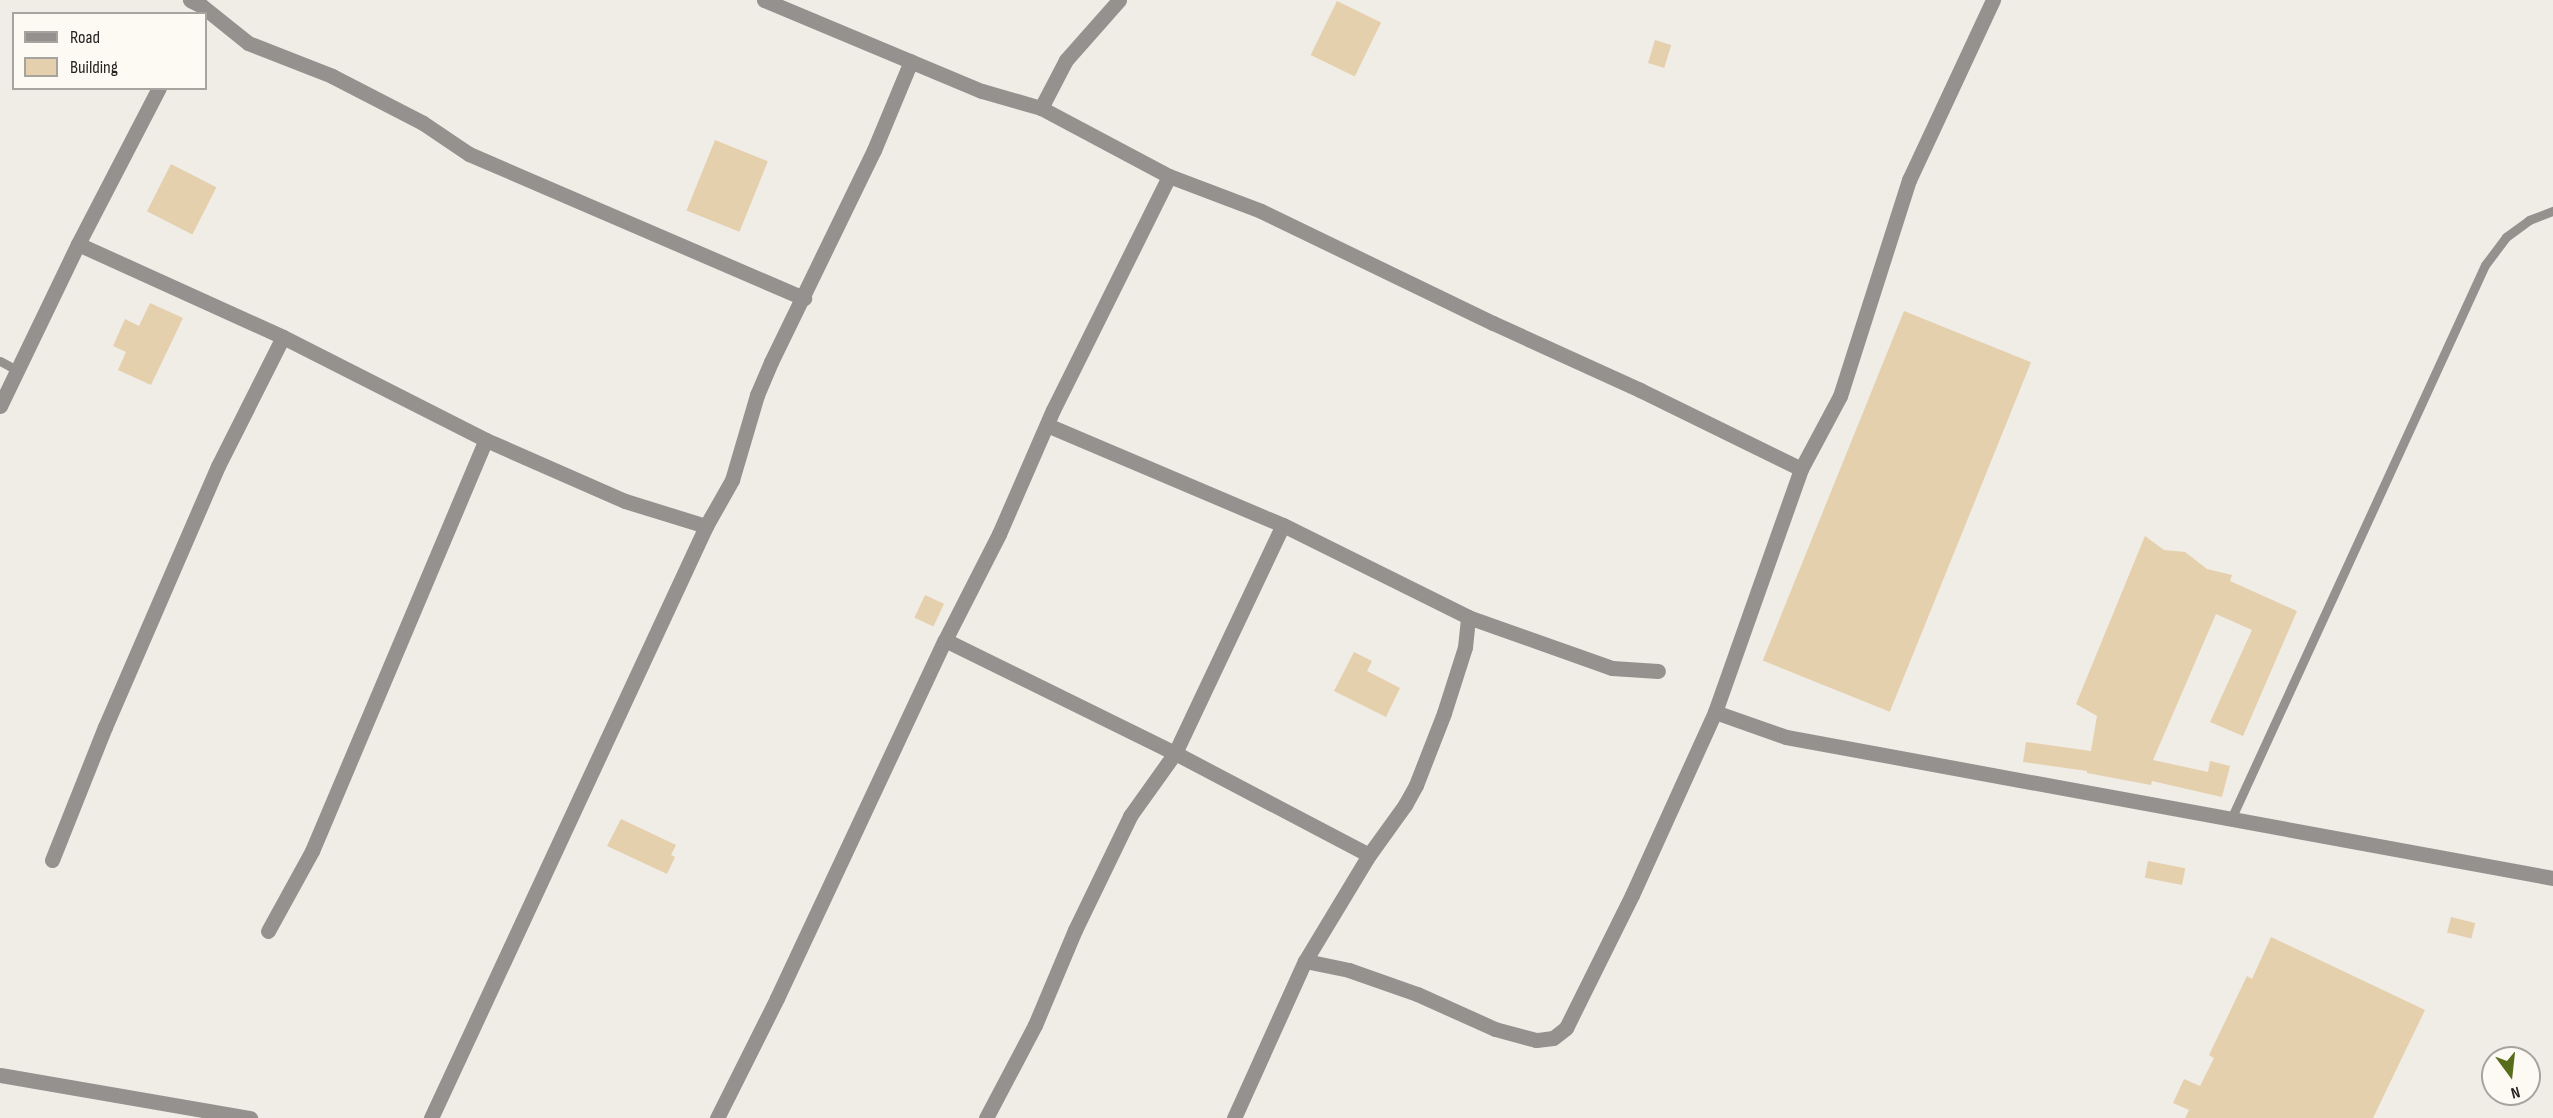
<!DOCTYPE html>
<style>
body{margin:0}
#map{position:relative;width:2553px;height:1118px;overflow:hidden;background:#f0ece6;font-family:"Sofia Sans Condensed",sans-serif}
div>[style]{position:absolute}
.building>*{inset:0;background:#e5d0ad;transform-origin:0 0}
.lane>*{height:9px;margin:-4.5px;padding:0 4.5px;transform-origin:4.5px;border-radius:4.5px;background:#94918f}
.street>*{height:15px;margin:-7.5px;padding:0 7.5px;transform-origin:7.5px;border-radius:7.5px;background:#94918f}
span{translate:-50% -50%;white-space:nowrap;text-align:center;line-height:1.15;-webkit-text-stroke:4.5px #fdf9f3;paint-order:stroke}
.legend{position:absolute;left:12px;top:12px;width:195px;height:78px;box-sizing:border-box;background:#fdf9f3;border:2px solid #a7a49f;margin:0;padding:8px 10px;list-style:none;font-size:18px;color:#262422}
.legend li{display:flex;align-items:center;gap:12px;height:30px}
.legend b{width:30px;border:2px solid #a7a49f}
.north{position:absolute;left:2481px;top:1046px;width:60px;height:60px;box-sizing:border-box;background:#fdf9f3;border:2px solid #a7a49f;border-radius:50%;rotate:165deg;font-size:16px;font-weight:700;line-height:24px;text-align:center;color:#262422}
.north::after{content:'';display:block;margin:auto;width:21px;height:27px;background:#586d1b;clip-path:polygon(50% 0,100% 100%,50% 72%,0 100%)}
</style>
<div id="map">
<div class="building">
<i style="left:1337px;top:1px;width:49px;height:60px;rotate:26deg"></i>
<i style="left:1655px;top:40px;width:17px;height:24px;rotate:17deg"></i>
<i style="left:715px;top:140px;width:57px;height:76px;rotate:22deg"></i>
<i style="left:171px;top:164px;width:51px;height:53px;rotate:27deg"></i>
<i style="clip-path:polygon(150px 303px,183px 318px,151px 385px,118px 370px,126px 352px,113px 346px,125px 319px,139px 326px)"></i>
<i style="left:1904px;top:311px;width:137px;height:377px;rotate:22deg"></i>
<i style="clip-path:polygon(2145px 536px,2164px 550px,2185px 552px,2207px 569px,2232px 575px,2230px 581px,2297px 611px,2243px 736px,2210px 722px,2252px 630px,2216px 614px,2153px 760px,2208px 772px,2210px 761px,2230px 766px,2222px 797px,2152px 781px,2151px 785px,2087px 773px,2087px 771px,2023px 762px,2026px 742px,2091px 751px,2097px 716px,2076px 704px)"></i>
<i style="left:925px;top:595px;width:21px;height:25px;rotate:25deg"></i>
<i style="clip-path:polygon(1354px 652px,1372px 661px,1367px 671px,1400px 688px,1386px 717px,1334px 691px)"></i>
<i style="clip-path:polygon(621px 819px,676px 845px,671px 855px,675px 857px,667px 874px,607px 846px)"></i>
<i style="left:2148px;top:861px;width:38px;height:17px;rotate:11deg"></i>
<i style="left:2451px;top:917px;width:25px;height:16px;rotate:14deg"></i>
<i style="clip-path:polygon(2271px 937px,2425px 1010px,2373px 1118px,2185px 1118px,2189px 1110px,2173px 1103px,2184px 1079px,2200px 1086px,2214px 1058px,2209px 1055px,2247px 976px,2252px 979px)"></i>
</div>
<div class="lane">
<i style="left:0;top:361px;width:19px;rotate:28deg"></i>
<i style="left:2231px;top:819px;width:609px;rotate:-65.37deg"></i>
<i style="left:2485px;top:265px;width:35px;rotate:-53deg"></i>
<i style="left:2506px;top:237px;width:29px;rotate:-36deg"></i>
<i style="left:2529px;top:220px;width:26px;rotate:-21deg"></i>
</div>
<div class="street">
<i style="left:190px;top:0;width:13px;rotate:27deg"></i>
<i style="left:202px;top:6px;width:59px;rotate:38.8deg"></i>
<i style="left:248px;top:43px;width:90px;rotate:21.4deg"></i>
<i style="left:332px;top:76px;width:102px;rotate:27.3deg"></i>
<i style="left:423px;top:123px;width:55px;rotate:34deg"></i>
<i style="left:469px;top:154px;width:365px;rotate:23.3deg"></i>
<i style="left:764px;top:0;width:236px;rotate:22.7deg"></i>
<i style="left:982px;top:91px;width:61px;rotate:16.1deg"></i>
<i style="left:1041px;top:108px;width:145px;rotate:28deg"></i>
<i style="left:1169px;top:176px;width:98px;rotate:20.8deg"></i>
<i style="left:1261px;top:211px;width:258px;rotate:25.8deg"></i>
<i style="left:1493px;top:323px;width:162px;rotate:24.5deg"></i>
<i style="left:1640px;top:390px;width:179px;rotate:26.1deg"></i>
<i style="left:1801px;top:469px;width:258px;rotate:109.5deg"></i>
<i style="left:1715px;top:712px;width:201px;rotate:114.4deg"></i>
<i style="left:1632px;top:895px;width:148px;rotate:116.4deg"></i>
<i style="left:1566px;top:1028px;width:16px;rotate:142deg"></i>
<i style="left:1553px;top:1038px;width:17px;rotate:173deg"></i>
<i style="left:1536px;top:1040px;width:42px;rotate:-165deg"></i>
<i style="left:1495px;top:1029px;width:85px;rotate:-155.8deg"></i>
<i style="left:1417px;top:994px;width:72px;rotate:-160.6deg"></i>
<i style="left:1349px;top:970px;width:45px;rotate:-168.4deg"></i>
<i style="left:1041px;top:108px;width:54px;rotate:-62.5deg"></i>
<i style="left:1066px;top:60px;width:80px;rotate:-48.5deg"></i>
<i style="left:78px;top:244px;width:225px;rotate:24.4deg"></i>
<i style="left:283px;top:337px;width:228px;rotate:26.9deg"></i>
<i style="left:486px;top:440px;width:152px;rotate:23.7deg"></i>
<i style="left:625px;top:501px;width:85px;rotate:17.2deg"></i>
<i style="left:0;top:406px;width:180px;rotate:-64.3deg"></i>
<i style="left:78px;top:244px;width:176px;rotate:-62.6deg"></i>
<i style="left:1047px;top:425px;width:256px;rotate:23deg"></i>
<i style="left:1283px;top:525px;width:207px;rotate:26.4deg"></i>
<i style="left:1468px;top:617px;width:153px;rotate:19.5deg"></i>
<i style="left:1612px;top:668px;width:46px;rotate:3.7deg"></i>
<i style="left:1801px;top:469px;width:83px;rotate:-61.9deg"></i>
<i style="left:1840px;top:396px;width:227px;rotate:-72.3deg"></i>
<i style="left:1909px;top:180px;width:199px;rotate:-65deg"></i>
<i style="left:945px;top:640px;width:256px;rotate:26.2deg"></i>
<i style="left:1175px;top:753px;width:219px;rotate:27.7deg"></i>
<i style="left:1715px;top:712px;width:75px;rotate:19.4deg"></i>
<i style="left:1786px;top:737px;width:780px;rotate:10.42deg"></i>
<i style="left:52px;top:860px;width:143px;rotate:-68.3deg"></i>
<i style="left:105px;top:727px;width:284px;rotate:-66.6deg"></i>
<i style="left:218px;top:466px;width:144px;rotate:-63.3deg"></i>
<i style="left:268px;top:931px;width:91px;rotate:-61.2deg"></i>
<i style="left:312px;top:851px;width:446px;rotate:-67.1deg"></i>
<i style="left:0;top:1075px;width:254px;rotate:9.8deg"></i>
<i style="left:431px;top:1118px;width:653px;rotate:-65.08deg"></i>
<i style="left:706px;top:526px;width:53px;rotate:-60.5deg"></i>
<i style="left:732px;top:480px;width:89px;rotate:-73.6deg"></i>
<i style="left:757px;top:395px;width:36px;rotate:-67deg"></i>
<i style="left:771px;top:362px;width:236px;rotate:-64.1deg"></i>
<i style="left:874px;top:150px;width:96px;rotate:-67.4deg"></i>
<i style="left:717px;top:1118px;width:134px;rotate:-63.4deg"></i>
<i style="left:777px;top:998px;width:395px;rotate:-64.9deg"></i>
<i style="left:945px;top:640px;width:119px;rotate:-63deg"></i>
<i style="left:999px;top:534px;width:135px;rotate:-66.5deg"></i>
<i style="left:1053px;top:410px;width:261px;rotate:-63.6deg"></i>
<i style="left:986px;top:1118px;width:105px;rotate:-62.2deg"></i>
<i style="left:1035px;top:1025px;width:103px;rotate:-67.2deg"></i>
<i style="left:1075px;top:930px;width:127px;rotate:-64.2deg"></i>
<i style="left:1130px;top:816px;width:77px;rotate:-54.5deg"></i>
<i style="left:1175px;top:753px;width:252px;rotate:-64.7deg"></i>
<i style="left:1234px;top:1118px;width:172px;rotate:-65.7deg"></i>
<i style="left:1305px;top:961px;width:124px;rotate:-58.9deg"></i>
<i style="left:1369px;top:855px;width:62px;rotate:-54.2deg"></i>
<i style="left:1405px;top:805px;width:23px;rotate:-61deg"></i>
<i style="left:1416px;top:785px;width:77px;rotate:-68.7deg"></i>
<i style="left:1444px;top:713px;width:69px;rotate:-72.3deg"></i>
<i style="left:1465px;top:647px;width:30px;rotate:-84deg"></i>
</div>
<ul class="legend">
<li><b style="height:8px;background:#94918f"></b>Road</li>
<li><b style="height:16px;background:#e5d0ad"></b>Building</li>
</ul>
<div class="north">N</div>
</div>
